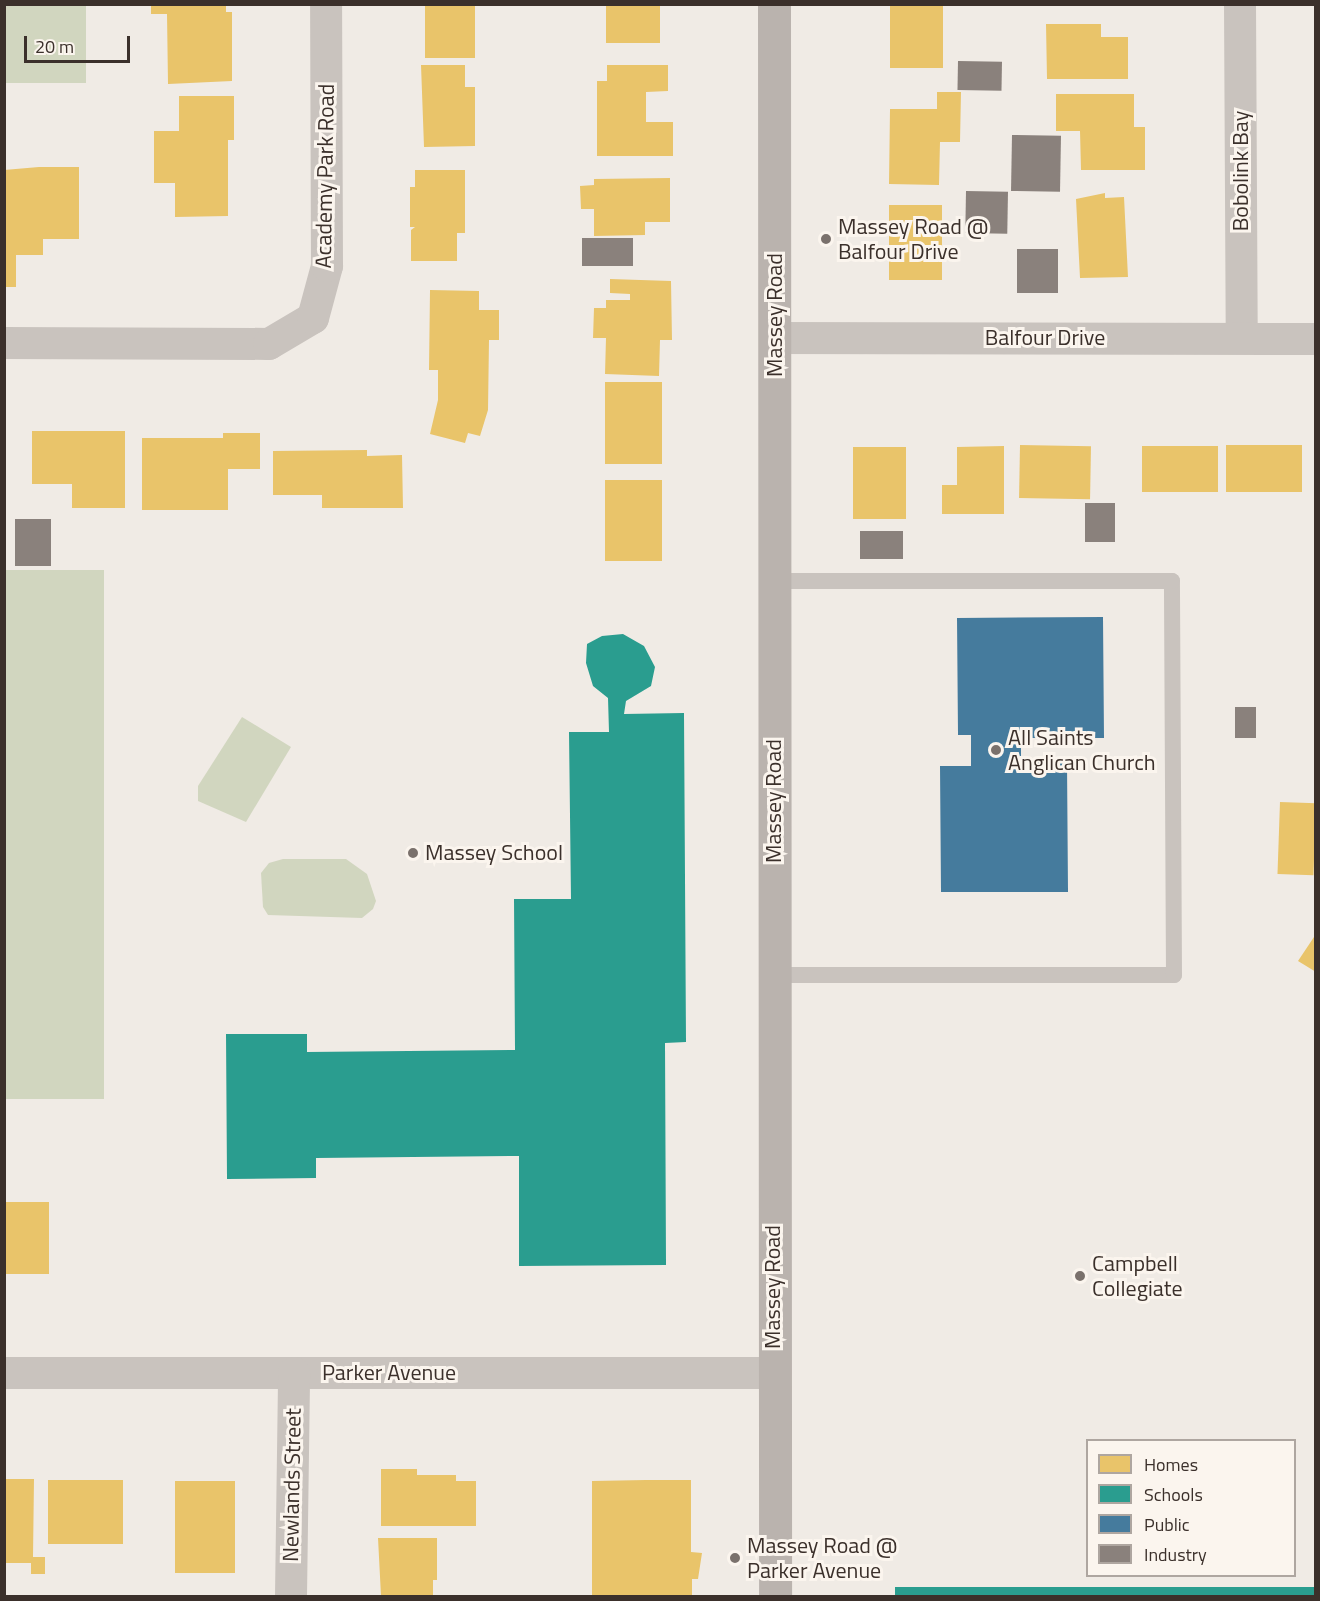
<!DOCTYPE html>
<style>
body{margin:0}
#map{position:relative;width:1320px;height:1601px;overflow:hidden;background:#f0ebe5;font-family:"Titillium Web",sans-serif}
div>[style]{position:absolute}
.green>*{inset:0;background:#d1d6bf;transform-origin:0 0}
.homes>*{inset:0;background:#e9c46a;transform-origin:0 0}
.schools>*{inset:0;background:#2a9d8f;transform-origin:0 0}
.public>*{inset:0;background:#457b9d}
.industry>*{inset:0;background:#8a817c;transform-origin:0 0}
.lane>*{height:16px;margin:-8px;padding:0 8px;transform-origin:8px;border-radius:8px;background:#c9c3be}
.street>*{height:32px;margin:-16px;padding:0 16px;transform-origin:16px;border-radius:16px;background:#c9c3be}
.secondary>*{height:33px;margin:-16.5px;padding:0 16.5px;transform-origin:16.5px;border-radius:16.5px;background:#bab3ae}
.dots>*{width:16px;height:16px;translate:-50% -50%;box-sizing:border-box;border:3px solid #fbf5ee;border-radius:50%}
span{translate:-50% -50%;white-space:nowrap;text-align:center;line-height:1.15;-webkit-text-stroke:6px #fbf5ee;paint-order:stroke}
.street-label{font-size:22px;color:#3b302b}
.poi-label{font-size:22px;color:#3b302b}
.left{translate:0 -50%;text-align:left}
.frame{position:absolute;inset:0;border:6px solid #3b302b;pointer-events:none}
.legend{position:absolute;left:1086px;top:1439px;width:210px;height:138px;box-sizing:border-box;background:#fbf5ee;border:2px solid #aea6a0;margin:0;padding:8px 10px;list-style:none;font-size:18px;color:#3b302b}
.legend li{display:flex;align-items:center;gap:12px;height:30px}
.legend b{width:30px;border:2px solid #aea6a0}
.scale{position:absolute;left:24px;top:36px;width:106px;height:27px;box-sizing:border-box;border:3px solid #3b302b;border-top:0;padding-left:8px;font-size:18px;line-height:21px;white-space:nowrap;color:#3b302b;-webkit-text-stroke:4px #fbf5ee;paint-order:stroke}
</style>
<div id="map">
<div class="green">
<i style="left:4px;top:5px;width:82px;height:78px"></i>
<i style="left:104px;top:570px;width:529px;height:99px;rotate:90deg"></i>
<i style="clip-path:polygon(242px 717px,291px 747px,246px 822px,198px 801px,198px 786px)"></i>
<i style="clip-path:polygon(283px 859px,346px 859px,367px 874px,376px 901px,373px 909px,362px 918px,268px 915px,263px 907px,261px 873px,269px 863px)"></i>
</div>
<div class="homes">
<i style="clip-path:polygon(151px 4px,226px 4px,226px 12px,232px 12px,232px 81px,168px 84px,167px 14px,151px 14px)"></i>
<i style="left:425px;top:4px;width:50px;height:54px"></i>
<i style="left:606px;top:4px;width:54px;height:39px"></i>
<i style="left:890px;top:4px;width:53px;height:64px"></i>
<i style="clip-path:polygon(1046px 24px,1101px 24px,1101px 37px,1128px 37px,1128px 79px,1047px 79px)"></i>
<i style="clip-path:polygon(421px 65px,465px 65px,465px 87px,475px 87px,475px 146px,424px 147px)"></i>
<i style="clip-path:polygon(607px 65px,668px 65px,668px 91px,646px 92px,646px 122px,673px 122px,673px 156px,597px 156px,597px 81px,607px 81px)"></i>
<i style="clip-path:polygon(937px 92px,961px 92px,960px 142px,940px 142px,939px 185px,889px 184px,890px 109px,937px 109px)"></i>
<i style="clip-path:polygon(1056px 94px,1134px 94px,1134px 127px,1145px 127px,1145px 170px,1081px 170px,1080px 131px,1056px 131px)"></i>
<i style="clip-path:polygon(179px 96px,234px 96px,234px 140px,228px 140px,228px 216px,175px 217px,175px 183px,154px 183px,154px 131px,179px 131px)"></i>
<i style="clip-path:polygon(39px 167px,79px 167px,79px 239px,43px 239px,43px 255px,16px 255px,16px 287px,4px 287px,4px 170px)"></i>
<i style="clip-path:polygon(415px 170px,465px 170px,465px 233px,457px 233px,457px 261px,411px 261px,411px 230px,415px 227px,410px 227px,410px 187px,415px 187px)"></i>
<i style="clip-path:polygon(670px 178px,670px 222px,645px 222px,645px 235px,594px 236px,594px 209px,581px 209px,580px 186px,594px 185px,594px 179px)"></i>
<i style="clip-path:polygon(1105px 193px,1105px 198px,1124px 197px,1128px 277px,1080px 278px,1076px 199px)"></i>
<i style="left:889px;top:205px;width:53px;height:75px"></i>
<i style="clip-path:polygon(610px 279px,671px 281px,672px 340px,660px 340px,659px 376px,605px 374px,606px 338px,593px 338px,594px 308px,606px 308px,606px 300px,630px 300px,630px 294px,610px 293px)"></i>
<i style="clip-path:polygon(430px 290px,479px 291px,479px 310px,499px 310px,499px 340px,489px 340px,488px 410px,480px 436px,468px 433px,465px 443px,430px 434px,438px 400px,438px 370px,429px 370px)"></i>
<i style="left:605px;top:382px;width:57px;height:82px"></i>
<i style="clip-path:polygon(32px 431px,125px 431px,125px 508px,72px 508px,72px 484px,32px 484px)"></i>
<i style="clip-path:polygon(223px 433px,260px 433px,260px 469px,228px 469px,228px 510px,142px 510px,142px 438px,223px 438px)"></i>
<i style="left:1020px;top:445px;width:71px;height:53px;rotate:1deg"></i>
<i style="left:1226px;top:445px;width:76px;height:47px"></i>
<i style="clip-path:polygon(1004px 446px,1004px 514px,942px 514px,942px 485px,957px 485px,957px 447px)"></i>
<i style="left:1142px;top:446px;width:76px;height:46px"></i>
<i style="left:853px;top:447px;width:53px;height:72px"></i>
<i style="clip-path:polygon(367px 450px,367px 456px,402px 455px,403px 508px,322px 508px,322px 495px,273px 495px,273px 451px)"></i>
<i style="left:605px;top:480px;width:57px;height:81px"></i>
<i style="left:1280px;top:802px;width:36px;height:72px;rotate:2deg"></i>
<i style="clip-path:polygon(1316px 934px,1316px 972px,1298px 961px)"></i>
<i style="left:4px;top:1202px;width:45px;height:72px"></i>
<i style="clip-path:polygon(381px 1469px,417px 1469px,417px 1475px,456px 1475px,456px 1481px,476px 1481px,476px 1526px,381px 1526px)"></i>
<i style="clip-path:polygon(4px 1479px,34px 1479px,33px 1557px,45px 1557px,45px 1574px,31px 1574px,31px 1563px,4px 1563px)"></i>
<i style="left:48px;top:1480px;width:75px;height:64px"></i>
<i style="clip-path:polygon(646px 1480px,691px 1480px,691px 1552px,702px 1553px,698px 1579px,692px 1579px,692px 1596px,592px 1596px,592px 1481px)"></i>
<i style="left:235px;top:1481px;width:92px;height:60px;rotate:90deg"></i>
<i style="clip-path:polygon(378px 1538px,437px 1538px,437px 1580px,433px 1580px,433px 1596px,381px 1596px)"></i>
</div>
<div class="schools">
<i style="clip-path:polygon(623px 634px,644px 646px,655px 667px,651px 686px,626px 701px,624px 714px,684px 713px,686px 1042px,665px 1043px,666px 1265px,519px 1266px,519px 1156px,316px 1158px,316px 1178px,227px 1179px,226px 1034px,307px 1034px,307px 1052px,515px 1050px,514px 899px,571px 899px,569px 732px,609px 732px,608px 698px,593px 686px,586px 663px,587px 644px,602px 636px)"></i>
<i style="left:895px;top:1587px;width:421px;height:9px"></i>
</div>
<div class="public">
<i style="clip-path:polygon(1103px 617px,1104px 738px,1021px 738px,1021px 763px,1067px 762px,1068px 892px,941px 892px,940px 766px,971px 766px,971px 735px,958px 735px,957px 618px)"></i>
</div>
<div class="industry">
<i style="left:958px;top:61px;width:44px;height:29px;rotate:1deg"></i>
<i style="left:1012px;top:135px;width:49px;height:56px;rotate:1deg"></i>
<i style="left:966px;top:191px;width:42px;height:42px;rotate:1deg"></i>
<i style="left:633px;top:238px;width:28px;height:51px;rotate:90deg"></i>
<i style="left:1017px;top:249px;width:41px;height:44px"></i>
<i style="left:1085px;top:503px;width:30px;height:39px"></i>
<i style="left:51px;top:519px;width:47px;height:36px;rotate:90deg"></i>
<i style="left:860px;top:531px;width:43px;height:28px"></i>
<i style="left:1235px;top:707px;width:21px;height:31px"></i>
</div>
<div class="lane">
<i style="left:774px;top:975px;width:400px"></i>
<i style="left:1174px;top:975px;width:394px;rotate:-90.3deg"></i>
<i style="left:1172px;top:581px;width:398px;rotate:180deg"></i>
</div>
<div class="street">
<i style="left:1240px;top:4px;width:334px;rotate:89.7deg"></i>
<i style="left:775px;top:338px;width:541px;rotate:0.11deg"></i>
<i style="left:4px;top:343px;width:265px;rotate:0.2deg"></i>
<i style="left:269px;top:344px;width:51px;rotate:-30.6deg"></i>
<i style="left:313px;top:318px;width:54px;rotate:-74.9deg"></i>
<i style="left:327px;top:266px;width:262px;rotate:-90.2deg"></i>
<i style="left:4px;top:1373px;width:769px"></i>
<i style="left:291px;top:1596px;width:223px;rotate:-89.2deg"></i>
</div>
<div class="secondary">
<i style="left:774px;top:4px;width:1592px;rotate:89.96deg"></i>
</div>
<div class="dots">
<i style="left:826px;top:239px;background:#7a716c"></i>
<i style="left:996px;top:750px;background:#7a716c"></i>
<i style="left:413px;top:853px;background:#7a716c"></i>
<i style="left:1080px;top:1276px;background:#7a716c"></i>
<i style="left:735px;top:1558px;background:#7a716c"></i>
</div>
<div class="street-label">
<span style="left:1241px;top:171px;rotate:-90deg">Bobolink Bay</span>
<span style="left:325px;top:176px;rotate:-89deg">Academy Park Road</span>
<span style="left:775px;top:315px;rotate:-90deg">Massey Road</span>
<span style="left:1045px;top:338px">Balfour Drive</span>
<span style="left:774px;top:801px;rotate:-90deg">Massey Road</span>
<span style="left:773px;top:1287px;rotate:-90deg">Massey Road</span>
<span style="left:389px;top:1373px">Parker Avenue</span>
<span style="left:292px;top:1485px;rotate:-89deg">Newlands Street</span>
</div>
<div class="poi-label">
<span class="left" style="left:838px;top:239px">Massey Road @<br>Balfour Drive</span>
<span class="left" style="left:1008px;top:750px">All Saints<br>Anglican Church</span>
<span class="left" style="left:425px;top:853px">Massey School</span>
<span class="left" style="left:1092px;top:1276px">Campbell<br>Collegiate</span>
<span class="left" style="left:747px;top:1558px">Massey Road @<br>Parker Avenue</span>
</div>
<div class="frame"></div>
<ul class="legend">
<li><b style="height:16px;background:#e9c46a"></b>Homes</li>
<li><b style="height:16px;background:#2a9d8f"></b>Schools</li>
<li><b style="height:16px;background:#457b9d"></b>Public</li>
<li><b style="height:16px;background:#8a817c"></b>Industry</li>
</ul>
<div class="scale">20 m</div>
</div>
